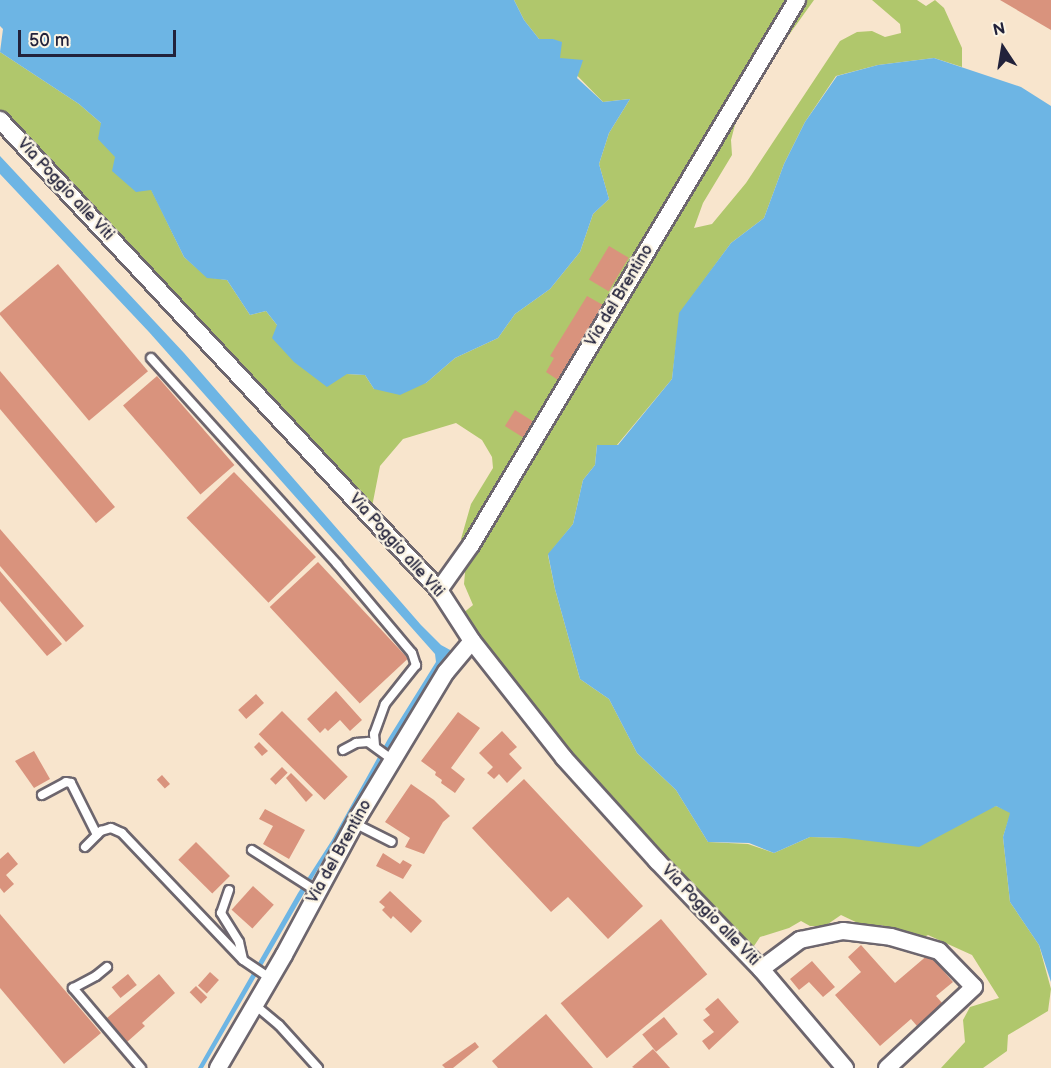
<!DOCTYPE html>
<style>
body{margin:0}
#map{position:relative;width:1051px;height:1068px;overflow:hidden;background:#f8e5cd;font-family:"Balsamiq Sans",sans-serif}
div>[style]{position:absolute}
.green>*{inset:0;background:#b0c76c}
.water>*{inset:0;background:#6db5e4}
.building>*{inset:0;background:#d9937d;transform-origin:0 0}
.roads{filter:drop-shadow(2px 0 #6d666e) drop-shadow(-2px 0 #6d666e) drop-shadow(0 2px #6d666e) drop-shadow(0 -2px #6d666e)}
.lane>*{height:8px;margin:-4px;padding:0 4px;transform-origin:4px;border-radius:4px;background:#fff}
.street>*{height:16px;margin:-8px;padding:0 8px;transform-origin:8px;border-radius:8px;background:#fff}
span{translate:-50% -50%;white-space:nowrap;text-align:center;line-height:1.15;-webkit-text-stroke:5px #fcf5e5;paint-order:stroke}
.street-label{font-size:16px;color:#22223b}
.north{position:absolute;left:973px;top:18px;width:60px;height:60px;-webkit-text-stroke:4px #fcf5e5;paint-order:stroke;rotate:348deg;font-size:16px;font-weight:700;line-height:24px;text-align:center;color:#22223b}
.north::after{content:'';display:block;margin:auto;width:21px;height:27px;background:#22223b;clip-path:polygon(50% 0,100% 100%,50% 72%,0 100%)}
.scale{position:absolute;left:18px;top:30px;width:158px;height:27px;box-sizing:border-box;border:3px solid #22223b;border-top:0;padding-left:8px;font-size:18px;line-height:21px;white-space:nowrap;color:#22223b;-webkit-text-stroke:4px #fcf5e5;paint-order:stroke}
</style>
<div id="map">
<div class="green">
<i style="clip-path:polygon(514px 0,814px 0,776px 53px,736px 121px,731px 140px,732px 155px,703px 203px,694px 228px,712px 224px,746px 183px,840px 41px,857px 32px,872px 31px,885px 37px,901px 33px,900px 24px,872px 0,917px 0,926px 6px,935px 0,944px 8px,962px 48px,962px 67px,934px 58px,878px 65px,836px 76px,805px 122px,784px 164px,764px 218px,731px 243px,680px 313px,672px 379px,617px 445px,597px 445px,595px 465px,583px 480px,573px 524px,548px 555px,555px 589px,580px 679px,609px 699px,637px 753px,676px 790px,708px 842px,748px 844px,774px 853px,810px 837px,845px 838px,996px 806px,1011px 812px,1003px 837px,1010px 902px,1039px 945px,1051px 989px,1048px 1011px,1008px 1035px,1007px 1051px,983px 1068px,941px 1068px,965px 1042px,963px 1020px,970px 1007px,999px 998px,972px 955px,928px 935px,922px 938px,903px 935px,899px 930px,889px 930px,882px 925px,862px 925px,841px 915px,825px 926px,810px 926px,801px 921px,789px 928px,760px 937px,748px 955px,564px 758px,457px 618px,473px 605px,464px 584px,467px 550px,461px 539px,471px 504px,493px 468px,492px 457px,482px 440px,456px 423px,403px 439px,380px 466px,370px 517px,0 120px,0 52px,79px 104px,101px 123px,151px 189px,184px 257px,207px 277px,227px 280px,250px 315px,266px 311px,277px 325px,347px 374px,365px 375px,374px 389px,426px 383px,455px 358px,498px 338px,515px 314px,550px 289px,580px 252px,593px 214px,609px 199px,599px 164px,609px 133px,630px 99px,603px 102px,560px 58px,553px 39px,539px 39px,524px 20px)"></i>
</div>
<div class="water">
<i style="clip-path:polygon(0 0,514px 0,524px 20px,539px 39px,553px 39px,562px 42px,560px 58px,583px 60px,577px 78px,603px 102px,630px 99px,609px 133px,599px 164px,609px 199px,593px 214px,580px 252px,550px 289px,515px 314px,498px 338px,455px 358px,426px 383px,400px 395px,374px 389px,365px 375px,347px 374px,327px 387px,294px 362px,272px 338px,277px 325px,266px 311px,250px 315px,227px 280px,207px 278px,184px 257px,151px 190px,136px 192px,112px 171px,115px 157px,98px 139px,101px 123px,79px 104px,0 52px,3px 29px,0 26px)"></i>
<i style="clip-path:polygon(934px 58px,1021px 87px,1051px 106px,1051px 982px,1039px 945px,1010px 902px,1003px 837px,1010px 813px,996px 806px,919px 847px,845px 838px,810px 837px,774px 853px,749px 843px,708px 842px,676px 790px,637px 753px,609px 699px,580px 679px,555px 589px,548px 554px,573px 524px,583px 480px,595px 465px,597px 445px,618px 445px,672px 379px,679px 313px,731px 243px,764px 218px,784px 164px,805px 122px,837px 76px,878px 65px)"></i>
<i style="clip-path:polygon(0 156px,184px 353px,421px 625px,441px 645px,452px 651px,363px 791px,203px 1068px,198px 1068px,298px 893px,332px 840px,388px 739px,436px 662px,435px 654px,149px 332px,0 174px)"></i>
</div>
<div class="building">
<i style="clip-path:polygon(1000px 0,1051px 0,1051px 30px)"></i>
<i style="left:609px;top:246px;width:23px;height:39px;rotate:31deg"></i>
<i style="left:58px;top:264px;width:140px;height:77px;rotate:50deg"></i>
<i style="clip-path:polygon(587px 296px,603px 305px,558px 380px,546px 372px,554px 358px,550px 356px)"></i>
<i style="clip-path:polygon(0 371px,115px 507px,96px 523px,0 409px)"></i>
<i style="left:157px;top:376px;width:118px;height:45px;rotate:49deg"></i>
<i style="left:515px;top:410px;width:22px;height:19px;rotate:32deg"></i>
<i style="left:234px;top:472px;width:118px;height:66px;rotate:46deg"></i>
<i style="clip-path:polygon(0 529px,84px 626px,66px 642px,0 566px)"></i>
<i style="left:318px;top:562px;width:132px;height:66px;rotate:47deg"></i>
<i style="clip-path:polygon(0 571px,62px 644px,47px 656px,0 601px)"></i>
<i style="clip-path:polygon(336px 691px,362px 720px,350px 731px,340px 720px,328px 731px,325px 728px,320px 733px,307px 719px)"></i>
<i style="left:256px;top:694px;width:12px;height:24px;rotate:48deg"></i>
<i style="left:282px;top:711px;width:93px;height:33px;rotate:45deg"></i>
<i style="clip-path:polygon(458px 712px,480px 728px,451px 768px,465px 779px,455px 793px,441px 783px,442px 780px,435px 775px,436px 772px,421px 761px)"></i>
<i style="clip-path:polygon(502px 731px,517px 747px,509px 754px,522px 768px,507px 783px,499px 774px,494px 779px,487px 773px,493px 767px,479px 753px)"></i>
<i style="clip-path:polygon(259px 742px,268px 751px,262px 756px,254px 747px)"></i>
<i style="clip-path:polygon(34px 751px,50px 779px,34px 788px,15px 761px)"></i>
<i style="left:282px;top:767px;width:8px;height:17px;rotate:45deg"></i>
<i style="clip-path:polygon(291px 773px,313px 795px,306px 802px,286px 778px)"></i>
<i style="left:162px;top:775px;width:12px;height:7px;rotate:48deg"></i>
<i style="clip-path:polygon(524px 779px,643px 906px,608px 939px,568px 897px,551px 912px,472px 828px)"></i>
<i style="clip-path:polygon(411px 784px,434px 800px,450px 816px,443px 822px,424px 854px,405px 847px,410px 838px,385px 822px)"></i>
<i style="clip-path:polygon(265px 809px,305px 830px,289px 859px,263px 844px,273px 826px,259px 819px)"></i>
<i style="left:196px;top:842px;width:48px;height:25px;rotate:45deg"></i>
<i style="clip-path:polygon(8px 852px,18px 864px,6px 875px,14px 884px,4px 893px,0 888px,0 859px)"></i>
<i style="clip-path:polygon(383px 853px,400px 864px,403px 860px,412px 865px,403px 879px,376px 866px)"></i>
<i style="left:253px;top:886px;width:28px;height:32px;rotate:42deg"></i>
<i style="clip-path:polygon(390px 891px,422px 921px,411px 933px,393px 916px,391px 919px,382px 910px,385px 907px,379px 902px)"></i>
<i style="clip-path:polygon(0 914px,101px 1033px,64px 1064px,0 988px)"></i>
<i style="left:661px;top:919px;width:72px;height:131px;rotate:50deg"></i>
<i style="clip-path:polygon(861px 945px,895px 983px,929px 954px,953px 982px,936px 996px,943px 1004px,917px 1026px,911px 1019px,880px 1046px,835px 995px,861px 972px,848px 957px)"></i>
<i style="clip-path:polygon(812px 961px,835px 987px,823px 997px,809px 982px,799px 990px,790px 979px)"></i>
<i style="left:210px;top:972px;width:12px;height:18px;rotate:42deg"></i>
<i style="left:128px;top:974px;width:14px;height:21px;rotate:51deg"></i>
<i style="clip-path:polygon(159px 974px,175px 993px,142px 1023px,145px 1026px,127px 1042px,107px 1018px)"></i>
<i style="left:196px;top:986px;width:16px;height:9px;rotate:45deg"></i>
<i style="clip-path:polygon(718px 998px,739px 1022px,709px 1050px,702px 1041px,714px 1032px,703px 1020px,710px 1015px,705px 1009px)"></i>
<i style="clip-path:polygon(546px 1014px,593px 1068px,498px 1068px,492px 1061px)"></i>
<i style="left:664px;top:1017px;width:22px;height:28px;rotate:51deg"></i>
<i style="clip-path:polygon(475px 1042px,479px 1047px,453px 1068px,445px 1068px,442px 1065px)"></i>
<i style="clip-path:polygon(653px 1049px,670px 1068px,634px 1068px,632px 1067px)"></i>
</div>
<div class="roads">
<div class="lane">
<i style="left:151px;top:358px;width:278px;rotate:47.9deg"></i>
<i style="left:337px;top:564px;width:116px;rotate:49.9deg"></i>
<i style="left:412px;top:653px;width:13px;rotate:72deg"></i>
<i style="left:416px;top:665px;width:50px;rotate:128.5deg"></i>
<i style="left:385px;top:704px;width:32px;rotate:110deg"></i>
<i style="left:374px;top:734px;width:12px;rotate:85deg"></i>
<i style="left:343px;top:750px;width:15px;rotate:-28deg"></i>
<i style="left:356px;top:743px;width:12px;rotate:-5deg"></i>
<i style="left:368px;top:742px;width:31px;rotate:36deg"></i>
<i style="left:42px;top:795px;width:27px;rotate:-28deg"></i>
<i style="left:66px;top:782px;width:5px;rotate:11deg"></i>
<i style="left:71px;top:783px;width:58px;rotate:63.4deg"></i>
<i style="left:354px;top:823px;width:42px;rotate:26.6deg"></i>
<i style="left:85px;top:847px;width:23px;rotate:-45deg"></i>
<i style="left:101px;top:831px;width:10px;rotate:-17deg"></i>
<i style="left:111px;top:828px;width:12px;rotate:24deg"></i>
<i style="left:122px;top:833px;width:175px;rotate:46.4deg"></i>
<i style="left:243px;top:960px;width:32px;rotate:34deg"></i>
<i style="left:252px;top:850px;width:78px;rotate:32.5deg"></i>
<i style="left:229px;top:890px;width:24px;rotate:109deg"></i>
<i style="left:221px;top:913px;width:34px;rotate:58deg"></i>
<i style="left:239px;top:942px;width:18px;rotate:77deg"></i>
<i style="left:107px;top:967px;width:14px;rotate:141deg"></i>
<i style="left:96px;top:976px;width:26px;rotate:152deg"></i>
<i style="left:73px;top:988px;width:105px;rotate:49.6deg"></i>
<i style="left:255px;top:1005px;width:31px;rotate:40deg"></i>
<i style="left:279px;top:1025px;width:58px;rotate:47.8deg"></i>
</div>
<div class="street">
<i style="left:0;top:120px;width:643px;rotate:46.95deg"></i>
<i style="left:439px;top:590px;width:61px;rotate:57.1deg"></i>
<i style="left:472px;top:641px;width:149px;rotate:51.8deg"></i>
<i style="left:564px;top:758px;width:139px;rotate:47.9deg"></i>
<i style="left:657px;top:861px;width:150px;rotate:46.1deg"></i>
<i style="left:761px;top:969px;width:130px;rotate:49.7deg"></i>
<i style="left:439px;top:590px;width:55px;rotate:-54.6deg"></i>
<i style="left:471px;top:545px;width:635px;rotate:-59.11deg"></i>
<i style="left:761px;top:969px;width:49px;rotate:-36.6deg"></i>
<i style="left:800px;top:940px;width:44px;rotate:-11.8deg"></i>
<i style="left:843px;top:931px;width:48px;rotate:7.1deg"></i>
<i style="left:891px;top:937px;width:50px;rotate:16.3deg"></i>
<i style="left:939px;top:951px;width:50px;rotate:45.8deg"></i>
<i style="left:974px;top:987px;width:119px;rotate:137deg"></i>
<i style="left:218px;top:1068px;width:131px;rotate:-59.7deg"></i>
<i style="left:284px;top:955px;width:158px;rotate:-61.7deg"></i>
<i style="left:359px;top:816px;width:168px;rotate:-58.9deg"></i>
<i style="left:446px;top:672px;width:40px;rotate:-50deg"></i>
</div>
</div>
<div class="street-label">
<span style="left:65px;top:190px;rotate:47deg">Via Poggio alle Viti</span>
<span style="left:620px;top:296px;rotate:-59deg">Via del Brentino</span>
<span style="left:396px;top:546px;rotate:48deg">Via Poggio alle Viti</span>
<span style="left:340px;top:852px;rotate:-61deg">Via del Brentino</span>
<span style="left:710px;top:916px;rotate:46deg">Via Poggio alle Viti</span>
</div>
<div class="north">N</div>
<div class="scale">50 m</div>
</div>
